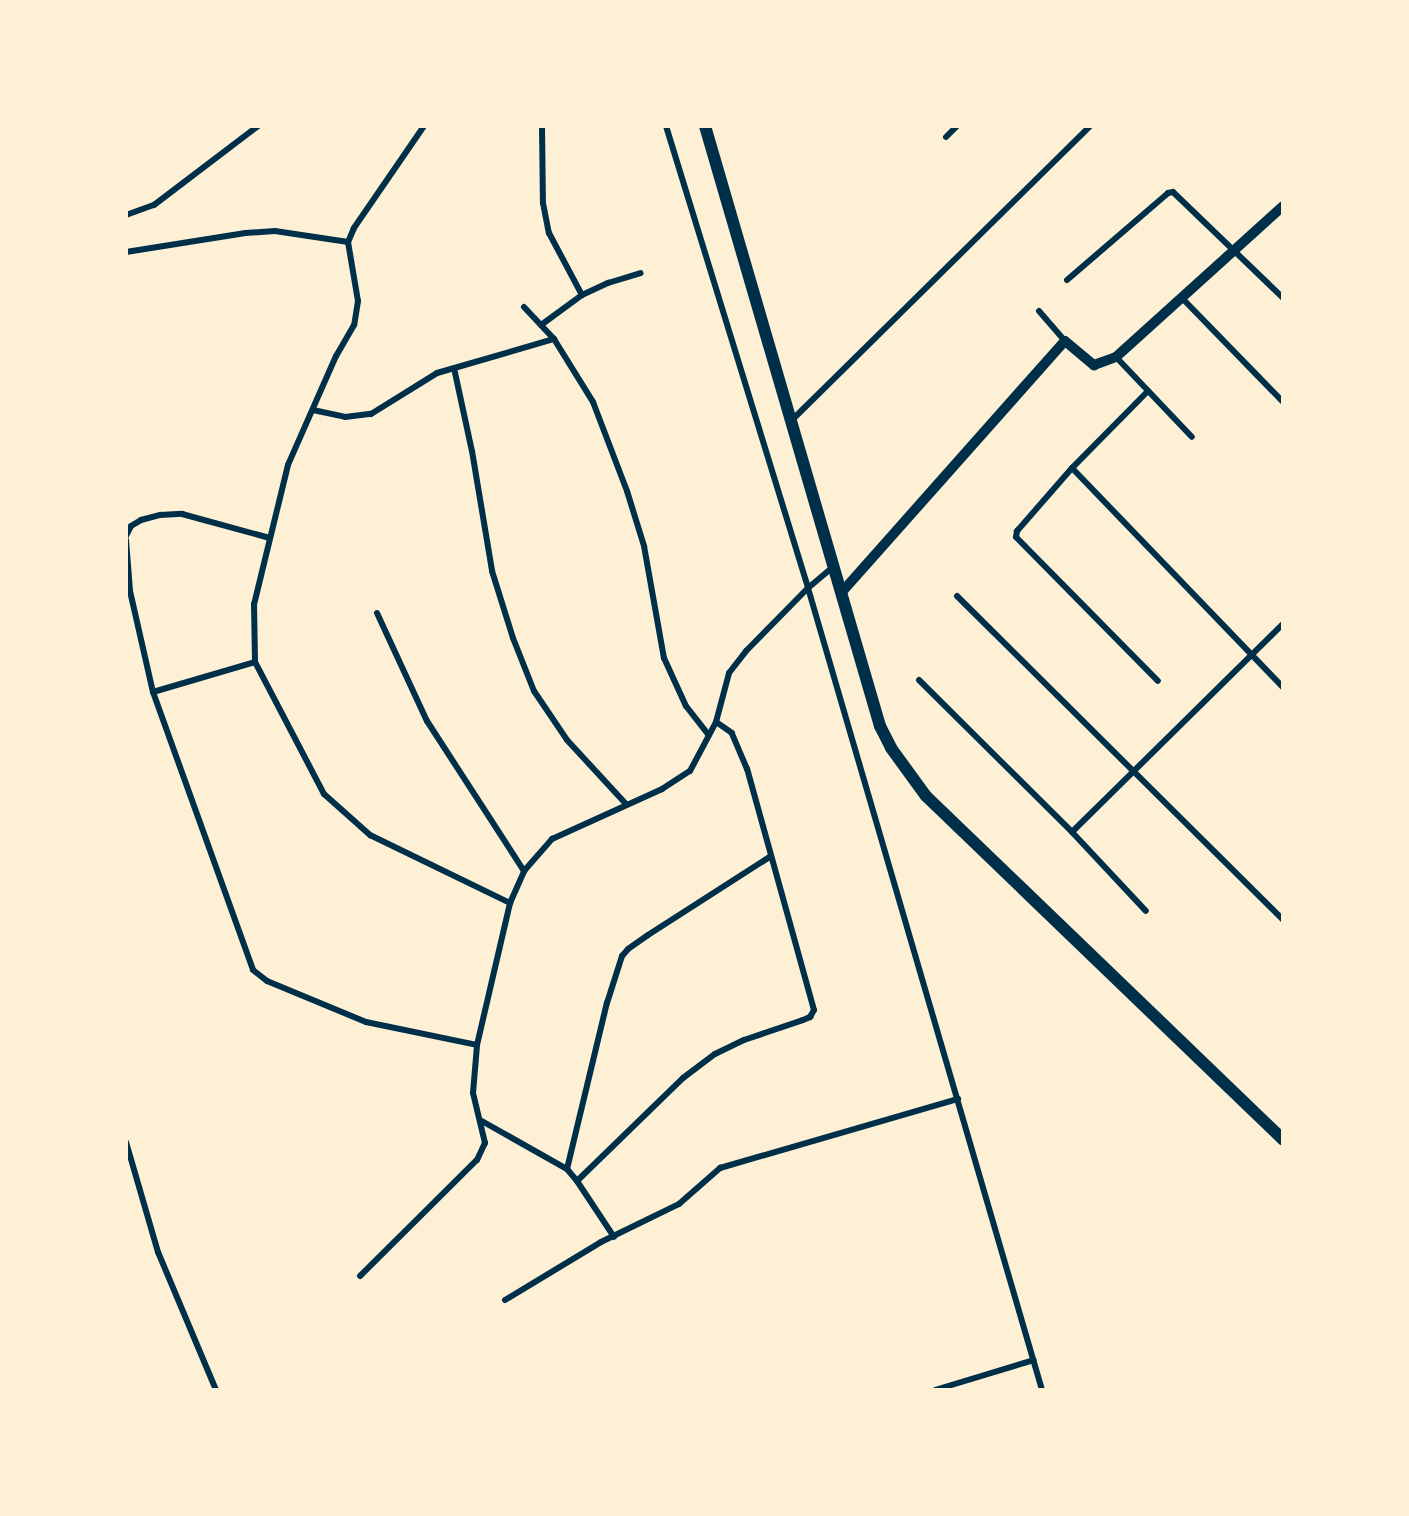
<!DOCTYPE html>
<style>
body{margin:0}
#map{position:relative;width:1409px;height:1516px;overflow:hidden;background:#fdf0d5;font-family:"Alegreya Sans",sans-serif}
div>[style]{position:absolute}
.minor>*{height:6px;margin:-3px;padding:0 3px;transform-origin:3px;border-radius:3px;background:#003049}
.secondary>*{height:10px;margin:-5px;padding:0 5px;transform-origin:5px;border-radius:5px;background:#003049}
.primary>*{height:12px;margin:-6px;padding:0 6px;transform-origin:6px;border-radius:6px;background:#003049}
span{translate:-50% -50%;white-space:nowrap;text-align:center;line-height:1.15;-webkit-text-stroke:4.5px #fdf0d5;paint-order:stroke}
.frame{position:absolute;inset:0;border:128px solid #fdf0d5;pointer-events:none}
</style>
<div id="map">
<div class="minor">
<i style="left:424px;top:126px;width:124px;rotate:124.5deg"></i>
<i style="left:354px;top:228px;width:15px;rotate:113deg"></i>
<i style="left:348px;top:242px;width:60px;rotate:80.4deg"></i>
<i style="left:358px;top:301px;width:24px;rotate:99deg"></i>
<i style="left:354px;top:325px;width:36px;rotate:120deg"></i>
<i style="left:336px;top:356px;width:119px;rotate:113.8deg"></i>
<i style="left:288px;top:465px;width:143px;rotate:103.7deg"></i>
<i style="left:254px;top:604px;width:58px;rotate:89deg"></i>
<i style="left:255px;top:662px;width:149px;rotate:62.4deg"></i>
<i style="left:324px;top:794px;width:62px;rotate:41.7deg"></i>
<i style="left:370px;top:835px;width:156px;rotate:25.9deg"></i>
<i style="left:542px;top:126px;width:77px;rotate:89.3deg"></i>
<i style="left:543px;top:203px;width:31px;rotate:79deg"></i>
<i style="left:549px;top:233px;width:70px;rotate:62deg"></i>
<i style="left:666px;top:126px;width:483px;rotate:72.9deg"></i>
<i style="left:808px;top:588px;width:835px;rotate:73.73deg"></i>
<i style="left:946px;top:137px;width:16px;rotate:-45deg"></i>
<i style="left:126px;top:215px;width:30px;rotate:-20deg"></i>
<i style="left:154px;top:205px;width:131px;rotate:-37.2deg"></i>
<i style="left:126px;top:252px;width:121px;rotate:-9deg"></i>
<i style="left:246px;top:233px;width:29px;rotate:-4deg"></i>
<i style="left:275px;top:231px;width:74px;rotate:8.6deg"></i>
<i style="left:1067px;top:280px;width:133px;rotate:-40.7deg"></i>
<i style="left:1168px;top:193px;width:5px;rotate:-11deg"></i>
<i style="left:1173px;top:192px;width:153px;rotate:43.9deg"></i>
<i style="left:1181px;top:297px;width:146px;rotate:45.8deg"></i>
<i style="left:524px;top:307px;width:44px;rotate:46.8deg"></i>
<i style="left:554px;top:339px;width:74px;rotate:58.2deg"></i>
<i style="left:593px;top:402px;width:95px;rotate:69.1deg"></i>
<i style="left:627px;top:491px;width:58px;rotate:72.8deg"></i>
<i style="left:644px;top:546px;width:114px;rotate:79.9deg"></i>
<i style="left:664px;top:658px;width:53px;rotate:65.4deg"></i>
<i style="left:686px;top:706px;width:37px;rotate:52deg"></i>
<i style="left:1039px;top:311px;width:40px;rotate:49deg"></i>
<i style="left:541px;top:325px;width:51px;rotate:-36.2deg"></i>
<i style="left:582px;top:295px;width:29px;rotate:-25deg"></i>
<i style="left:608px;top:283px;width:34px;rotate:-17deg"></i>
<i style="left:1116px;top:357px;width:110px;rotate:46.5deg"></i>
<i style="left:454px;top:368px;width:85px;rotate:77.8deg"></i>
<i style="left:472px;top:451px;width:122px;rotate:80.5deg"></i>
<i style="left:492px;top:571px;width:70px;rotate:72.6deg"></i>
<i style="left:513px;top:638px;width:57px;rotate:68.4deg"></i>
<i style="left:534px;top:691px;width:59px;rotate:56deg"></i>
<i style="left:567px;top:740px;width:88px;rotate:47.3deg"></i>
<i style="left:1148px;top:391px;width:108px;rotate:134.6deg"></i>
<i style="left:1072px;top:468px;width:84px;rotate:131.1deg"></i>
<i style="left:1017px;top:531px;width:6px;rotate:99deg"></i>
<i style="left:1016px;top:537px;width:202px;rotate:45.4deg"></i>
<i style="left:313px;top:410px;width:33px;rotate:12deg"></i>
<i style="left:345px;top:417px;width:26px;rotate:-7deg"></i>
<i style="left:371px;top:414px;width:78px;rotate:-31.8deg"></i>
<i style="left:437px;top:373px;width:122px;rotate:-16.2deg"></i>
<i style="left:792px;top:420px;width:419px;rotate:-44.6deg"></i>
<i style="left:1072px;top:468px;width:304px;rotate:46.1deg"></i>
<i style="left:126px;top:536px;width:11px;rotate:-63deg"></i>
<i style="left:131px;top:526px;width:12px;rotate:-31deg"></i>
<i style="left:141px;top:520px;width:20px;rotate:-15deg"></i>
<i style="left:160px;top:515px;width:22px;rotate:-3deg"></i>
<i style="left:182px;top:514px;width:91px;rotate:15.3deg"></i>
<i style="left:126px;top:540px;width:51px;rotate:85.5deg"></i>
<i style="left:130px;top:591px;width:104px;rotate:77.2deg"></i>
<i style="left:153px;top:692px;width:295px;rotate:70.2deg"></i>
<i style="left:253px;top:970px;width:18px;rotate:38deg"></i>
<i style="left:267px;top:981px;width:107px;rotate:22.5deg"></i>
<i style="left:366px;top:1022px;width:113px;rotate:11.7deg"></i>
<i style="left:957px;top:596px;width:460px;rotate:44.8deg"></i>
<i style="left:377px;top:613px;width:119px;rotate:65.2deg"></i>
<i style="left:427px;top:721px;width:179px;rotate:57.1deg"></i>
<i style="left:919px;top:680px;width:216px;rotate:44.8deg"></i>
<i style="left:1072px;top:832px;width:108px;rotate:46.9deg"></i>
<i style="left:153px;top:692px;width:106px;rotate:-16.4deg"></i>
<i style="left:1072px;top:832px;width:296px;rotate:-44.6deg"></i>
<i style="left:480px;top:1120px;width:100px;rotate:29.4deg"></i>
<i style="left:567px;top:1169px;width:16px;rotate:50deg"></i>
<i style="left:577px;top:1181px;width:67px;rotate:56.5deg"></i>
<i style="left:126px;top:1142px;width:115px;rotate:73.8deg"></i>
<i style="left:158px;top:1252px;width:150px;rotate:67.2deg"></i>
<i style="left:567px;top:1169px;width:171px;rotate:-76.5deg"></i>
<i style="left:607px;top:1003px;width:49px;rotate:-72.3deg"></i>
<i style="left:622px;top:956px;width:9px;rotate:-49deg"></i>
<i style="left:628px;top:949px;width:24px;rotate:-35deg"></i>
<i style="left:648px;top:935px;width:146px;rotate:-32.7deg"></i>
<i style="left:577px;top:1181px;width:148px;rotate:-44.2deg"></i>
<i style="left:683px;top:1078px;width:40px;rotate:-37deg"></i>
<i style="left:715px;top:1054px;width:32px;rotate:-26deg"></i>
<i style="left:744px;top:1040px;width:62px;rotate:-18.7deg"></i>
<i style="left:803px;top:1020px;width:8px;rotate:-23deg"></i>
<i style="left:810px;top:1017px;width:8px;rotate:-60deg"></i>
<i style="left:814px;top:1010px;width:250px;rotate:-105.5deg"></i>
<i style="left:747px;top:769px;width:39px;rotate:-113deg"></i>
<i style="left:732px;top:733px;width:19px;rotate:-145deg"></i>
<i style="left:360px;top:1276px;width:165px;rotate:-44.8deg"></i>
<i style="left:477px;top:1160px;width:19px;rotate:-65deg"></i>
<i style="left:485px;top:1143px;width:51px;rotate:-103.5deg"></i>
<i style="left:473px;top:1093px;width:48px;rotate:-85.2deg"></i>
<i style="left:477px;top:1045px;width:146px;rotate:-76.9deg"></i>
<i style="left:510px;top:903px;width:35px;rotate:-66deg"></i>
<i style="left:524px;top:871px;width:43px;rotate:-48.8deg"></i>
<i style="left:552px;top:839px;width:121px;rotate:-24.4deg"></i>
<i style="left:662px;top:789px;width:33px;rotate:-33deg"></i>
<i style="left:690px;top:771px;width:55px;rotate:-62deg"></i>
<i style="left:716px;top:722px;width:51px;rotate:-75.1deg"></i>
<i style="left:729px;top:673px;width:28px;rotate:-52deg"></i>
<i style="left:746px;top:651px;width:88px;rotate:-45.5deg"></i>
<i style="left:808px;top:588px;width:33px;rotate:-40deg"></i>
<i style="left:505px;top:1300px;width:112px;rotate:-31.1deg"></i>
<i style="left:601px;top:1242px;width:87px;rotate:-26deg"></i>
<i style="left:679px;top:1204px;width:55px;rotate:-41.3deg"></i>
<i style="left:720px;top:1168px;width:248px;rotate:-16.2deg"></i>
<i style="left:935px;top:1390px;width:103px;rotate:-16.9deg"></i>
</div>
<div class="secondary">
<i style="left:841px;top:593px;width:337px;rotate:-48.4deg"></i>
<i style="left:1065px;top:341px;width:38px;rotate:40deg"></i>
<i style="left:1094px;top:365px;width:23px;rotate:-20deg"></i>
<i style="left:1116px;top:357px;width:225px;rotate:-42.1deg"></i>
</div>
<div class="primary">
<i style="left:705px;top:126px;width:625px;rotate:73.74deg"></i>
<i style="left:880px;top:726px;width:25px;rotate:63deg"></i>
<i style="left:891px;top:748px;width:59px;rotate:53.9deg"></i>
<i style="left:926px;top:796px;width:496px;rotate:43.9deg"></i>
</div>
<div class="frame"></div>
</div>
